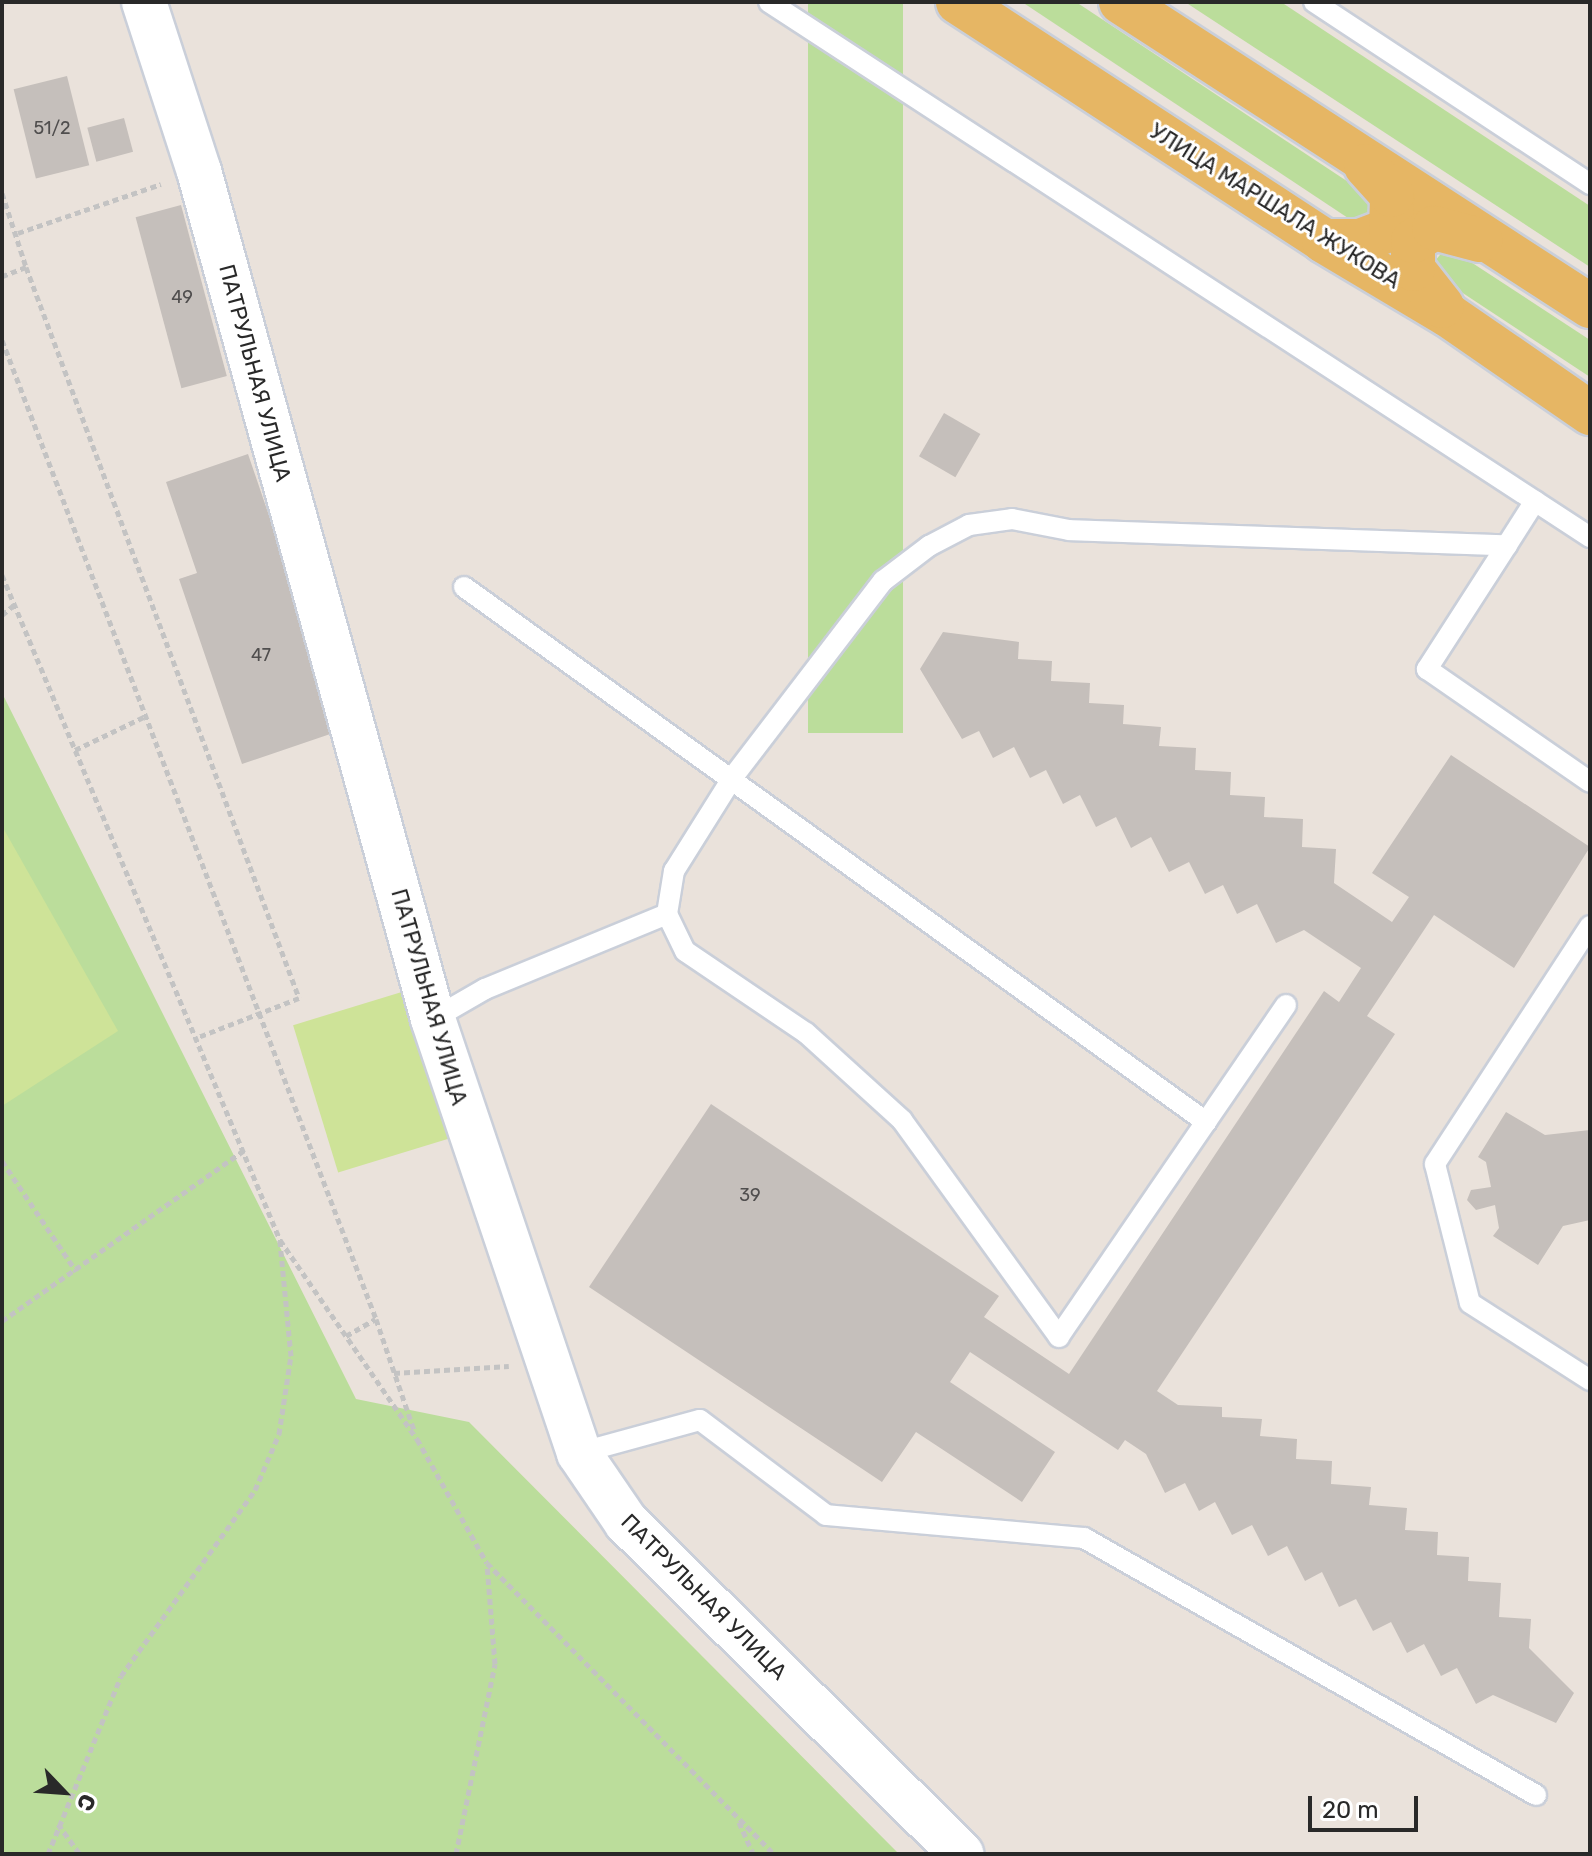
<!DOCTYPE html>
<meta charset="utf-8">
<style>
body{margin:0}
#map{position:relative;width:1592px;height:1856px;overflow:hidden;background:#eae2db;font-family:Rubik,sans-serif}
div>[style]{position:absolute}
.green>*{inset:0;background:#bbdd9b;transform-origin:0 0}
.pitch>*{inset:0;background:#cee398;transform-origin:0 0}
.building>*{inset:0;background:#c5bfbb;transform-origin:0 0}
.path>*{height:5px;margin-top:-2.5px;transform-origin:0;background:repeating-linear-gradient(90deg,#c3c3c3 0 6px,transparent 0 10px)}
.roads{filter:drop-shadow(2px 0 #cacfd9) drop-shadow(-2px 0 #cacfd9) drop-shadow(0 2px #cacfd9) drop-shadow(0 -2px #cacfd9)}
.service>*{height:20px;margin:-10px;padding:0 10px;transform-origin:10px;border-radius:10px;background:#fff}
.tertiary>*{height:44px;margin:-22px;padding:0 22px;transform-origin:22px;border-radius:22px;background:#fff}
.primary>*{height:44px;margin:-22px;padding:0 22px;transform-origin:22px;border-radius:22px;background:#e6b664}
span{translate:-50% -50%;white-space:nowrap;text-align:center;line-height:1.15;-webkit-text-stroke:6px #fff;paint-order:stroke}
.number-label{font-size:18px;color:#504e4e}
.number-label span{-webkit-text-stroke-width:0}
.street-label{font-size:22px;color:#292929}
.frame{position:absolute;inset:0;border:4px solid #292929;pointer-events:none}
.north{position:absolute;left:24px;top:1752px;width:80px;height:80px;-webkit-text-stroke:6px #fff;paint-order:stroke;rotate:115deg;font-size:22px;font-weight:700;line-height:32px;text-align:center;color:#292929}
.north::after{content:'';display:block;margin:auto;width:28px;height:36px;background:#292929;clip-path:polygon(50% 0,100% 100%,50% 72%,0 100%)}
.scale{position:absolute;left:1308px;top:1796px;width:110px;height:36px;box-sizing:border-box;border:4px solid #292929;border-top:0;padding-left:10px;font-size:24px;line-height:28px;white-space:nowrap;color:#292929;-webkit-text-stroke:6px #fff;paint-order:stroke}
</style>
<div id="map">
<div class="green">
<i style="left:808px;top:2px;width:95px;height:731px"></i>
<i style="clip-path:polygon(1022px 2px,1076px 2px,1368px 195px,1373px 209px,1367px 218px,1351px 220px)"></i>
<i style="clip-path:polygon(1185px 2px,1281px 2px,1590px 206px,1590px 267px)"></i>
<i style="clip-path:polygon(1444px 250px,1454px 251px,1590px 340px,1590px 377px,1437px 276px,1435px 261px)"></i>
<i style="clip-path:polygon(2px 693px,356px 1399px,469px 1422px,899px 1854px,2px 1854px)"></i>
</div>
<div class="pitch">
<i style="clip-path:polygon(2px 826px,118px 1031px,2px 1106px)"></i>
<i style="left:405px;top:991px;width:154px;height:117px;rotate:73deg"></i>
</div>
<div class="building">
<i style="left:67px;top:76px;width:92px;height:55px;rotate:76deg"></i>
<i style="left:124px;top:118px;width:35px;height:38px;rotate:75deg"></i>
<i style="left:181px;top:205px;width:177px;height:47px;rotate:75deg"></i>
<i style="left:944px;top:413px;width:42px;height:50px;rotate:30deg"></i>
<i style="clip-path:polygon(248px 454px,342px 730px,242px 764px,179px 579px,197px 573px,166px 482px)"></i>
<i style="clip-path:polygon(943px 632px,1019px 642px,1018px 659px,1052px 661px,1051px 681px,1090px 683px,1089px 703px,1124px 705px,1123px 724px,1161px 727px,1159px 746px,1196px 748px,1195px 770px,1231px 772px,1230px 795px,1265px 797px,1264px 817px,1303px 819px,1302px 847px,1336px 849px,1334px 883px,1392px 922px,1409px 897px,1372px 873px,1451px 755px,1590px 847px,1514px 968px,1434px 915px,1367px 1016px,1395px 1034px,1157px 1391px,1178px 1405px,1222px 1407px,1222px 1417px,1262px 1419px,1260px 1436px,1297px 1439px,1296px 1459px,1332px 1461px,1331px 1484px,1371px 1487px,1369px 1505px,1407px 1508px,1405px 1530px,1438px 1532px,1437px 1555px,1469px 1557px,1468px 1581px,1501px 1583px,1499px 1617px,1531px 1619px,1529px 1648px,1574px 1693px,1556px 1723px,1493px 1695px,1476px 1704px,1457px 1668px,1441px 1676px,1424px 1644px,1407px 1653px,1391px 1622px,1373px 1631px,1356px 1599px,1339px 1607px,1322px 1572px,1305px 1581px,1287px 1546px,1268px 1556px,1252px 1525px,1232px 1535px,1215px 1502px,1199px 1511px,1185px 1483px,1165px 1493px,1146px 1454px,1125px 1440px,1118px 1450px,970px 1352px,950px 1382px,1055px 1452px,1022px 1502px,916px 1432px,882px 1482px,589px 1287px,711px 1104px,999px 1296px,984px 1317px,1069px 1374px,1324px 991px,1339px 1002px,1361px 968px,1304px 930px,1276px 943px,1257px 904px,1237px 914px,1223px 885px,1205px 894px,1189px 862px,1169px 872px,1151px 837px,1131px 848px,1116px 817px,1096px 827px,1080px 795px,1063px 804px,1046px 770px,1030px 778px,1014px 747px,993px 758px,979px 731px,962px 739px,920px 669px)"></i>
<i style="clip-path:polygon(1506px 1112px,1545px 1135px,1590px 1130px,1590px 1220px,1563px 1226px,1538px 1265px,1493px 1236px,1499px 1228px,1495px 1205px,1476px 1210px,1467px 1200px,1471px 1190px,1491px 1187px,1486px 1162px,1478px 1157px)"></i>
</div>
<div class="path">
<i style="left:2px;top:193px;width:78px;rotate:72deg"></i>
<i style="left:26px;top:267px;width:26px;rotate:159deg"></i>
<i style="left:18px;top:233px;width:151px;rotate:-18.9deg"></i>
<i style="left:26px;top:267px;width:780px;rotate:69.52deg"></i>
<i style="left:299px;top:998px;width:110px;rotate:158.8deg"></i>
<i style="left:2px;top:340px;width:1048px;rotate:69.09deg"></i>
<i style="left:376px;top:1319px;width:117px;rotate:71.1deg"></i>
<i style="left:2px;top:575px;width:721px;rotate:67.31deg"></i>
<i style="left:280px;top:1240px;width:242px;rotate:55.5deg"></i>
<i style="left:417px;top:1439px;width:142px;rotate:60.6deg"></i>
<i style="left:487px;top:1563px;width:409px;rotate:45.4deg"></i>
<i style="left:2px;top:615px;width:17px;rotate:-40deg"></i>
<i style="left:75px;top:750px;width:79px;rotate:-25.6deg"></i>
<i style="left:2px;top:1161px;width:133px;rotate:56.1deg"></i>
<i style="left:2px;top:1321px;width:296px;rotate:-35.2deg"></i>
<i style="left:346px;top:1336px;width:34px;rotate:-30deg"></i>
<i style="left:394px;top:1373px;width:115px;rotate:-3.5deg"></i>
<i style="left:739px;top:1822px;width:35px;rotate:66deg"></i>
<i style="left:58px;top:1824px;width:37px;rotate:54deg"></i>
<i style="left:48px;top:1854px;width:192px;rotate:-67.7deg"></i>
<i style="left:121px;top:1676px;width:229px;rotate:-54.2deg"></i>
<i style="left:255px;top:1490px;width:61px;rotate:-66.8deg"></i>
<i style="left:279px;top:1434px;width:79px;rotate:-81.3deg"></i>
<i style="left:291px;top:1356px;width:116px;rotate:-95.5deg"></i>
<i style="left:456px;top:1854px;width:194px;rotate:-78.4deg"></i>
<i style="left:495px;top:1664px;width:100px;rotate:-94.6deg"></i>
</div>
<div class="roads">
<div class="service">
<i style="left:769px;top:2px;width:980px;rotate:33.09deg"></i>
<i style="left:1314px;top:2px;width:331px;rotate:33.4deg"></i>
<i style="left:1507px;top:545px;width:148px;rotate:122.8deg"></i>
<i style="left:1427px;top:669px;width:198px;rotate:34.7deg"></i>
<i style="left:464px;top:587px;width:915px;rotate:35.79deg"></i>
<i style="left:1590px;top:926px;width:284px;rotate:123.1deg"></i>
<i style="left:1435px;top:1164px;width:143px;rotate:75.9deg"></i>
<i style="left:1470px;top:1303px;width:143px;rotate:32.7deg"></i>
<i style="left:1286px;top:1005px;width:402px;rotate:124.4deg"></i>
<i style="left:1059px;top:1337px;width:268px;rotate:-125.9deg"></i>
<i style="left:902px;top:1120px;width:130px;rotate:-137.8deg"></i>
<i style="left:806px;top:1033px;width:146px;rotate:-145.9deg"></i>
<i style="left:685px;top:951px;width:41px;rotate:-115.9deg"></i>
<i style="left:667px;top:914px;width:44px;rotate:-80.8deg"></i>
<i style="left:674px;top:871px;width:111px;rotate:-57.9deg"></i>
<i style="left:733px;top:777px;width:247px;rotate:-52.6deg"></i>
<i style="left:883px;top:581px;width:58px;rotate:-37.3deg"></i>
<i style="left:929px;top:546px;width:45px;rotate:-27.7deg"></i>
<i style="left:969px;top:525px;width:43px;rotate:-7.9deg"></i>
<i style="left:1012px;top:519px;width:58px;rotate:10.9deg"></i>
<i style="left:1069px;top:530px;width:438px;rotate:2deg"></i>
<i style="left:1507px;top:545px;width:52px;rotate:-57.5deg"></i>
<i style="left:433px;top:1019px;width:60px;rotate:-30deg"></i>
<i style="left:485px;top:989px;width:197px;rotate:-22.4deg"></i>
<i style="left:579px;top:1453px;width:125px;rotate:-15.3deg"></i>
<i style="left:700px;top:1420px;width:158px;rotate:37deg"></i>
<i style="left:826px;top:1515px;width:259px;rotate:5.1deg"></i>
<i style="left:1084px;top:1538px;width:520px;rotate:29.62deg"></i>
</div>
<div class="tertiary">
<i style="left:144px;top:2px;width:178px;rotate:72deg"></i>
<i style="left:199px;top:171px;width:880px;rotate:74.57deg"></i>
<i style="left:433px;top:1019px;width:458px;rotate:71.4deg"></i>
<i style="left:579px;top:1453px;width:83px;rotate:55.7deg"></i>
<i style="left:626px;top:1522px;width:472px;rotate:44.7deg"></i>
</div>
<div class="primary">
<i style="left:958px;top:2px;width:437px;rotate:33.1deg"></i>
<i style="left:1324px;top:241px;width:144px;rotate:30.8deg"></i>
<i style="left:1448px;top:315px;width:173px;rotate:34.6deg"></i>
<i style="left:1121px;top:2px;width:559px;rotate:32.95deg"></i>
<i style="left:1324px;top:241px;width:36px"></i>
<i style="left:1360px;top:241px;width:33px;rotate:-21deg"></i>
<i style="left:1391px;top:229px;width:34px;rotate:-88deg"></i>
<i style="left:1392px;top:195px;width:39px;rotate:-132deg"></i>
<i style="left:1442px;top:306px;width:47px;rotate:-128.1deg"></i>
<i style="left:1413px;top:269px;width:28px;rotate:-90deg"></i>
<i style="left:1413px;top:241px;width:25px;rotate:-32deg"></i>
<i style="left:1434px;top:228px;width:48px;rotate:14.6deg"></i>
</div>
</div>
<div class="number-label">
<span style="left:52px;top:128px">51/2</span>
<span style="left:182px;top:297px">49</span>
<span style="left:261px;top:655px">47</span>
<span style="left:750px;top:1195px">39</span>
</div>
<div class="street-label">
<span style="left:1275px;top:206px;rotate:32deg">УЛИЦА МАРШАЛА ЖУКОВА</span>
<span style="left:255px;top:373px;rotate:75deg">ПАТРУЛЬНАЯ УЛИЦА</span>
<span style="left:429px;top:997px;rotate:74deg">ПАТРУЛЬНАЯ УЛИЦА</span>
<span style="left:704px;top:1597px;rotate:45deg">ПАТРУЛЬНАЯ УЛИЦА</span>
</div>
<div class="frame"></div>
<div class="north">С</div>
<div class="scale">20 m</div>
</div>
